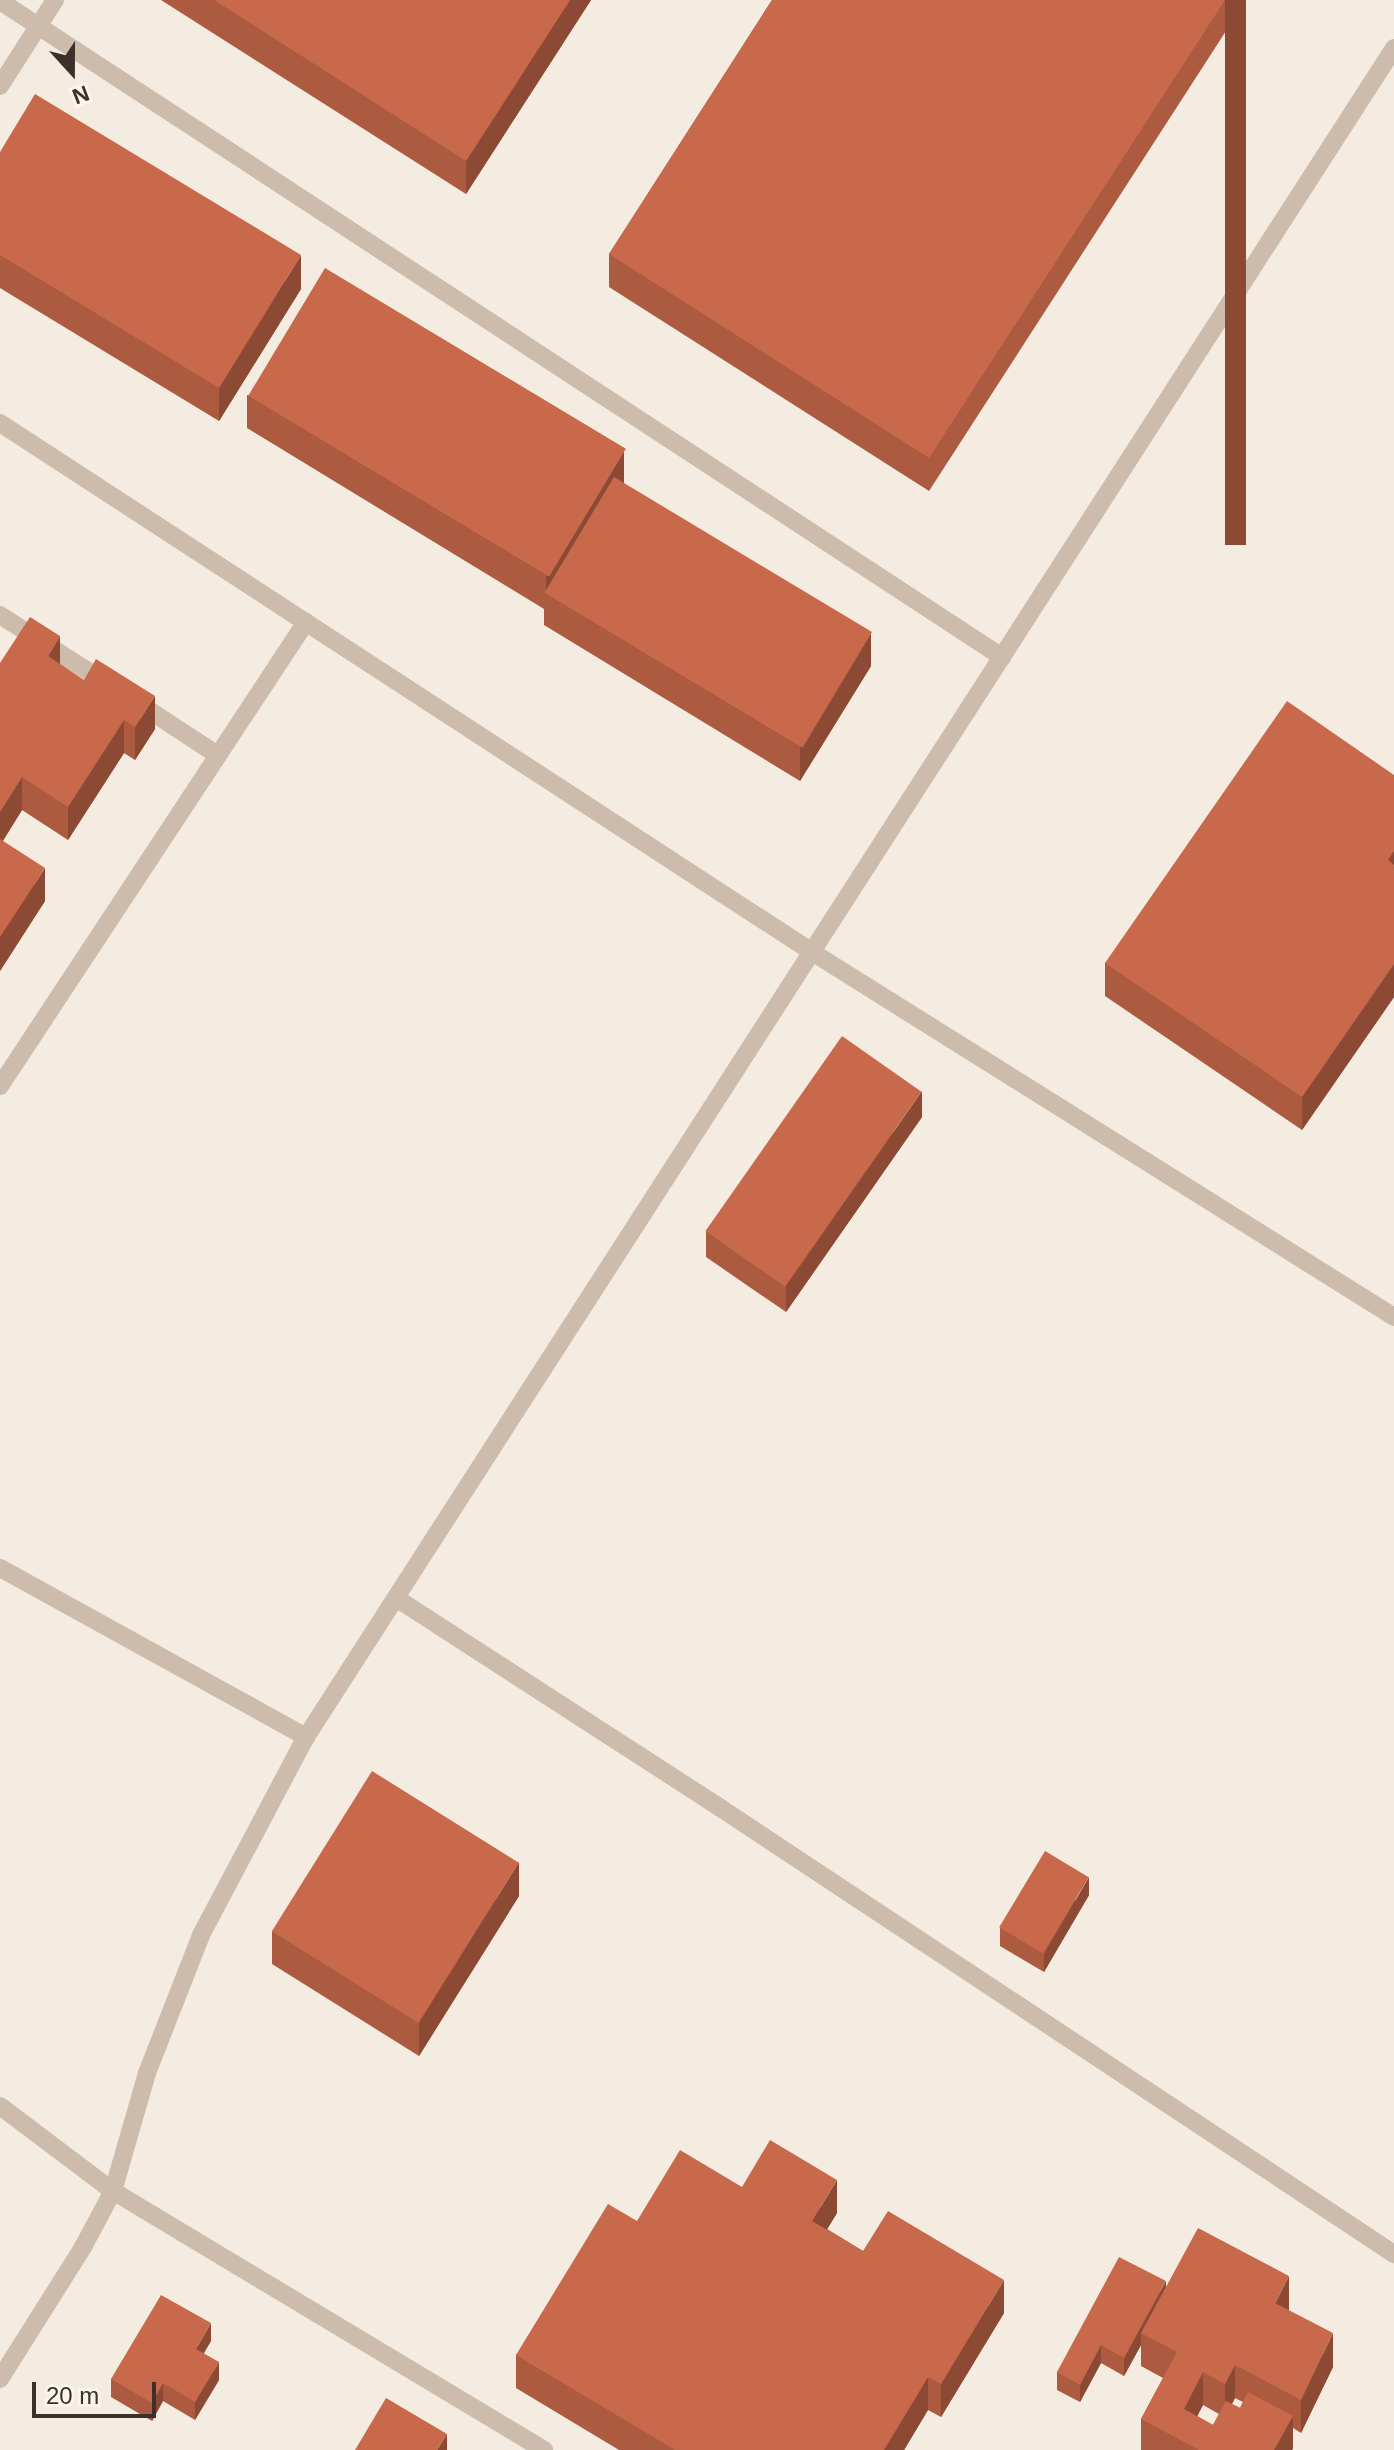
<!DOCTYPE html>
<style>
body{margin:0}
#map{position:relative;width:1394px;height:2450px;overflow:hidden;background:#f4ebe1;font-family:Arial,sans-serif}
div>[style]{position:absolute}
.lane>*{height:18px;margin:-9px;padding:0 9px;transform-origin:9px;border-radius:9px;background:#cdbbac}
.wall>*{inset:0;background:#ac5a40}
.shaded-wall>*{inset:0;background:#8c4a34;transform-origin:0 0}
.building>*{inset:0;background:#c8694b;transform-origin:0 0}
span{translate:-50% -50%;white-space:nowrap;text-align:center;line-height:1.15;-webkit-text-stroke:7px #fbf5ee;paint-order:stroke}
.north{position:absolute;left:32px;top:32px;width:80px;height:80px;-webkit-text-stroke:6px #fbf5ee;paint-order:stroke;rotate:159deg;font-size:22px;font-weight:700;line-height:32px;text-align:center;color:#3b302b}
.north::after{content:'';display:block;margin:auto;width:28px;height:36px;background:#3b302b;clip-path:polygon(50% 0,100% 100%,50% 72%,0 100%)}
.scale{position:absolute;left:32px;top:2382px;width:124px;height:36px;box-sizing:border-box;border:4px solid #3b302b;border-top:0;padding-left:10px;font-size:24px;line-height:28px;white-space:nowrap;color:#3b302b;-webkit-text-stroke:6px #fbf5ee;paint-order:stroke}
</style>
<div id="map">
<div class="lane">
<i style="left:0;top:1px;width:1198px;rotate:33.21deg"></i>
<i style="left:0;top:86px;width:102px;rotate:-57.4deg"></i>
<i style="left:0;top:423px;width:969px;rotate:33.08deg"></i>
<i style="left:812px;top:952px;width:687px;rotate:32.09deg"></i>
<i style="left:0;top:615px;width:130px;rotate:32.5deg"></i>
<i style="left:135px;top:701px;width:97px;rotate:33.2deg"></i>
<i style="left:0;top:1086px;width:556px;rotate:-56.6deg"></i>
<i style="left:0;top:1568px;width:350px;rotate:28.9deg"></i>
<i style="left:396px;top:1598px;width:385px;rotate:32.9deg"></i>
<i style="left:719px;top:1807px;width:810px;rotate:33.51deg"></i>
<i style="left:0;top:2106px;width:141px;rotate:37deg"></i>
<i style="left:113px;top:2191px;width:503px;rotate:31deg"></i>
<i style="left:0;top:2379px;width:156px;rotate:-57.8deg"></i>
<i style="left:83px;top:2247px;width:64px;rotate:-61.8deg"></i>
<i style="left:113px;top:2191px;width:123px;rotate:-73.9deg"></i>
<i style="left:147px;top:2073px;width:148px;rotate:-68.6deg"></i>
<i style="left:201px;top:1935px;width:224px;rotate:-62.1deg"></i>
<i style="left:306px;top:1737px;width:2009px;rotate:-57.21deg"></i>
</div>
<div class="wall">
<i style="clip-path:polygon(161px 0,591px 0,466px 194px)"></i>
<i style="clip-path:polygon(772px 0,1246px 0,929px 491px,609px 287px,609px 254px)"></i>
<i style="clip-path:polygon(0 152px,301px 289px,219px 421px,0 288px)"></i>
<i style="clip-path:polygon(247px 395px,624px 484px,871px 666px,800px 781px,544px 625px,544px 609px,247px 428px)"></i>
<i style="clip-path:polygon(0 663px,60px 664px,155px 729px,135px 760px,124px 753px,68px 840px,22px 810px,3px 841px,45px 901px,0 971px)"></i>
<i style="clip-path:polygon(1394px 775px,1394px 997px,1302px 1130px,1105px 996px,1105px 963px)"></i>
<i style="clip-path:polygon(922px 1117px,786px 1312px,706px 1257px,706px 1231px)"></i>
<i style="clip-path:polygon(1089px 1895px,1044px 1972px,1000px 1946px,1000px 1928px)"></i>
<i style="clip-path:polygon(519px 1896px,419px 2056px,272px 1964px,272px 1931px)"></i>
<i style="clip-path:polygon(742px 2187px,837px 2213px,827px 2229px,863px 2251px,1004px 2313px,941px 2417px,928px 2410px,904px 2450px,619px 2450px,516px 2388px,516px 2355px,637px 2221px)"></i>
<i style="clip-path:polygon(evenodd,1166px 2287px,1288px 2310px,1333px 2367px,1301px 2433px,1293px 2428px,1292px 2450px,1141px 2450px,1141px 2419px,1163px 2378px,1141px 2366px,1141px 2345px,1124px 2376px,1101px 2363px,1080px 2402px,1057px 2390px,1057px 2372px,1166px 2287px,1235px 2398px,1243px 2402px,1240px 2408px,1232px 2404px,1235px 2398px,1166px 2287px,1203px 2405px,1219px 2414px,1213px 2425px,1197px 2416px,1203px 2405px)"></i>
<i style="clip-path:polygon(211px 2341px,203px 2353px,219px 2380px,195px 2420px,163px 2401px,152px 2421px,111px 2397px,111px 2379px)"></i>
</div>
<div class="shaded-wall">
<i style="clip-path:polygon(570px 0,591px 0,466px 194px,466px 161px)"></i>
<i style="left:1225px;top:0;width:21px;height:545px"></i>
<i style="clip-path:polygon(301px 255px,301px 289px,219px 421px,219px 388px)"></i>
<i style="clip-path:polygon(624px 451px,624px 484px,546px 593px,546px 577px)"></i>
<i style="clip-path:polygon(871px 633px,871px 666px,800px 781px,800px 747px)"></i>
<i style="clip-path:polygon(60px 636px,60px 669px,48px 656px)"></i>
<i style="clip-path:polygon(155px 696px,155px 729px,135px 760px,135px 727px)"></i>
<i style="clip-path:polygon(124px 720px,124px 753px,68px 840px,68px 807px)"></i>
<i style="clip-path:polygon(22px 777px,22px 810px,0 845px,0 812px)"></i>
<i style="clip-path:polygon(1394px 851px,1394px 884px,1388px 860px)"></i>
<i style="clip-path:polygon(45px 868px,45px 901px,0 971px,0 937px)"></i>
<i style="clip-path:polygon(1394px 964px,1394px 997px,1302px 1130px,1302px 1097px)"></i>
<i style="clip-path:polygon(922px 1091px,922px 1117px,786px 1312px,786px 1286px)"></i>
<i style="clip-path:polygon(519px 1862px,519px 1896px,419px 2056px,419px 2022px)"></i>
<i style="clip-path:polygon(1089px 1877px,1089px 1895px,1044px 1972px,1044px 1954px)"></i>
<i style="clip-path:polygon(837px 2180px,837px 2213px,812px 2254px,812px 2221px)"></i>
<i style="clip-path:polygon(1289px 2276px,1289px 2310px,1275px 2336px,1275px 2303px)"></i>
<i style="clip-path:polygon(1004px 2280px,1004px 2313px,941px 2417px,941px 2384px)"></i>
<i style="clip-path:polygon(1166px 2281px,1166px 2299px,1141px 2333px,1141px 2345px,1124px 2376px,1124px 2358px)"></i>
<i style="clip-path:polygon(211px 2323px,211px 2341px,196px 2367px,196px 2349px)"></i>
<i style="clip-path:polygon(1333px 2333px,1333px 2367px,1301px 2433px,1301px 2400px)"></i>
<i style="clip-path:polygon(1101px 2345px,1101px 2363px,1080px 2402px,1080px 2385px)"></i>
<i style="clip-path:polygon(219px 2362px,219px 2380px,195px 2420px,195px 2402px)"></i>
<i style="clip-path:polygon(1235px 2365px,1235px 2398px,1225px 2417px,1225px 2384px)"></i>
<i style="clip-path:polygon(1203px 2372px,1203px 2405px,1184px 2442px,1184px 2409px)"></i>
<i style="clip-path:polygon(928px 2377px,928px 2410px,904px 2450px,884px 2450px)"></i>
<i style="clip-path:polygon(163px 2383px,163px 2401px,152px 2421px,152px 2403px)"></i>
<i style="clip-path:polygon(1293px 2416px,1293px 2449px,1292px 2450px,1274px 2450px)"></i>
<i style="clip-path:polygon(447px 2434px,447px 2450px,437px 2450px)"></i>
</div>
<div class="building">
<i style="clip-path:polygon(214px 0,570px 0,466px 161px)"></i>
<i style="clip-path:polygon(772px 0,1225px 0,929px 458px,609px 254px)"></i>
<i style="clip-path:polygon(35px 94px,301px 255px,219px 388px,0 255px,0 152px)"></i>
<i style="left:325px;top:268px;width:351px;height:149px;rotate:31deg"></i>
<i style="left:614px;top:477px;width:301px;height:135px;rotate:31deg"></i>
<i style="clip-path:polygon(30px 617px,60px 636px,48px 656px,84px 680px,96px 659px,155px 696px,135px 727px,124px 720px,68px 807px,22px 777px,0 812px,0 663px)"></i>
<i style="clip-path:polygon(1287px 701px,1394px 775px,1394px 851px,1388px 860px,1394px 865px,1394px 964px,1302px 1097px,1105px 963px)"></i>
<i style="clip-path:polygon(0 839px,45px 868px,0 937px)"></i>
<i style="left:842px;top:1036px;width:97px;height:238px;rotate:35deg"></i>
<i style="left:372px;top:1771px;width:173px;height:189px;rotate:32deg"></i>
<i style="left:1045px;top:1851px;width:51px;height:89px;rotate:31deg"></i>
<i style="clip-path:polygon(770px 2140px,837px 2180px,812px 2221px,863px 2251px,888px 2211px,1004px 2280px,941px 2384px,928px 2377px,884px 2450px,675px 2450px,516px 2355px,608px 2204px,637px 2221px,680px 2150px,742px 2187px)"></i>
<i style="clip-path:polygon(1198px 2228px,1289px 2276px,1275px 2303px,1333px 2333px,1301px 2400px,1235px 2365px,1225px 2384px,1203px 2372px,1184px 2409px,1213px 2425px,1226px 2401px,1240px 2408px,1248px 2392px,1293px 2416px,1274px 2450px,1199px 2450px,1141px 2419px,1177px 2352px,1141px 2333px)"></i>
<i style="clip-path:polygon(1119px 2257px,1166px 2281px,1124px 2358px,1101px 2345px,1080px 2385px,1057px 2372px)"></i>
<i style="clip-path:polygon(161px 2295px,211px 2323px,196px 2349px,219px 2362px,195px 2402px,163px 2383px,152px 2403px,111px 2379px)"></i>
<i style="clip-path:polygon(386px 2398px,447px 2434px,437px 2450px,355px 2450px)"></i>
</div>
<div class="north">N</div>
<div class="scale">20 m</div>
</div>
